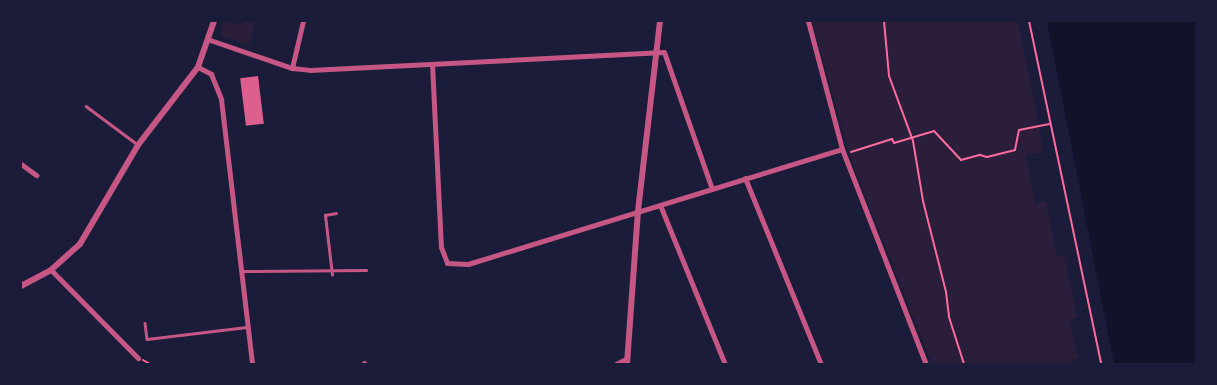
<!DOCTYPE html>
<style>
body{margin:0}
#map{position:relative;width:1217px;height:385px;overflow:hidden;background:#1b1b3a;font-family:"Archivo Narrow",sans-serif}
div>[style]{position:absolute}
.green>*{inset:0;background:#2a1e3b}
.water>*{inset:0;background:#12122b}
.building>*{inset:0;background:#dd5f8e;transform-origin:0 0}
.path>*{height:2px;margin:-1px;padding:0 1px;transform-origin:1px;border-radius:1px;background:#ff6b9d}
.service>*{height:2.5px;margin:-1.25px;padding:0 1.25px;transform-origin:1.25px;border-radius:1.25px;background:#c65784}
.minor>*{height:5px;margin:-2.5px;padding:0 2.5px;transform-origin:2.5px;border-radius:2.5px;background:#c65784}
.tertiary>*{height:6px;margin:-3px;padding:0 3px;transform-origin:3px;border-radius:3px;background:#c65784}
span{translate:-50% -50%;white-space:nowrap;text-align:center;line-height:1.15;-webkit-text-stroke:4.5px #1b1b3a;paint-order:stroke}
.frame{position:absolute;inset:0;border:22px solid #1b1b3a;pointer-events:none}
</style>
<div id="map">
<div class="green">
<i style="clip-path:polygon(223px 21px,243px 25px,244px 21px,255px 21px,249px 45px,221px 36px)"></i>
<i style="clip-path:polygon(812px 21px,1018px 21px,1043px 147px,1040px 153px,1026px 155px,1035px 204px,1046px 201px,1057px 256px,1064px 255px,1077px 318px,1070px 319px,1078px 358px,1071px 360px,1071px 364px,932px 364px,850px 157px)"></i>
</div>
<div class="water">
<i style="clip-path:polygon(1047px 21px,1196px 21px,1196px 364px,1114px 364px)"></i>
</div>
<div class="building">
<i style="left:258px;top:76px;width:48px;height:18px;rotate:83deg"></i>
</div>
<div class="path">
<i style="left:884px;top:21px;width:55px;rotate:84.8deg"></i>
<i style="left:889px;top:76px;width:69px;rotate:69.7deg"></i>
<i style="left:913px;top:141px;width:61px;rotate:80.5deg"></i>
<i style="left:923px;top:201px;width:94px;rotate:75.8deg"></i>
<i style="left:946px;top:292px;width:25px;rotate:83deg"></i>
<i style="left:949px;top:317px;width:49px;rotate:72.3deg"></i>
<i style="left:1029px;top:21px;width:350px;rotate:78.1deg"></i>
<i style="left:851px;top:152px;width:43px;rotate:-17.6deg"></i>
<i style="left:892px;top:139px;width:4px;rotate:63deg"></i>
<i style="left:894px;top:143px;width:42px;rotate:-16.7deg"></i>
<i style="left:934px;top:131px;width:40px;rotate:47deg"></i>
<i style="left:961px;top:160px;width:20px;rotate:-15deg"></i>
<i style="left:980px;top:155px;width:7px;rotate:16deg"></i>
<i style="left:987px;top:157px;width:29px;rotate:-14deg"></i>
<i style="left:1015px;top:150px;width:20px;rotate:-79deg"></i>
<i style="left:1019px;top:130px;width:31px;rotate:-11deg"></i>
<i style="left:143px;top:360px;width:8px;rotate:30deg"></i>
</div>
<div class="service">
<i style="left:86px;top:106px;width:64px;rotate:36.7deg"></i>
<i style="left:242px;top:271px;width:124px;rotate:-0.5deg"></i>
<i style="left:332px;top:275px;width:60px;rotate:-96.7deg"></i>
<i style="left:325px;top:215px;width:11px;rotate:-10deg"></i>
<i style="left:145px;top:323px;width:16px;rotate:83deg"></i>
<i style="left:147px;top:339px;width:102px;rotate:-6.8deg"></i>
</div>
<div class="minor">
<i style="left:808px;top:21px;width:132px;rotate:75.1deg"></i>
<i style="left:842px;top:149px;width:231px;rotate:68.7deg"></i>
<i style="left:210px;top:40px;width:87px;rotate:18.9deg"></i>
<i style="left:292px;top:68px;width:18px;rotate:6deg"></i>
<i style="left:310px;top:70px;width:354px;rotate:-2.9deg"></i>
<i style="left:664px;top:52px;width:145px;rotate:70.7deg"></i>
<i style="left:432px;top:64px;width:183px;rotate:87.2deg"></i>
<i style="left:441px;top:247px;width:17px;rotate:69deg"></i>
<i style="left:447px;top:263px;width:21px;rotate:3deg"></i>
<i style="left:468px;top:264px;width:391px;rotate:-17.1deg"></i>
<i style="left:198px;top:67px;width:15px;rotate:28deg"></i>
<i style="left:211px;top:74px;width:27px;rotate:68deg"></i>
<i style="left:221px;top:99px;width:267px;rotate:83.3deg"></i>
<i style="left:292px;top:68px;width:48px;rotate:-76.8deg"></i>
<i style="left:21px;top:164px;width:19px;rotate:36deg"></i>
<i style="left:745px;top:178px;width:201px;rotate:67.8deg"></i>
<i style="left:660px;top:205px;width:172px;rotate:67.8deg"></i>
<i style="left:51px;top:270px;width:124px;rotate:45.3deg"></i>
<i style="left:364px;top:363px;width:1px;rotate:45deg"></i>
<i style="left:616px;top:364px;width:11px;rotate:-27deg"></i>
</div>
<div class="tertiary">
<i style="left:21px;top:286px;width:34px;rotate:-28deg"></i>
<i style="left:51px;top:270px;width:39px;rotate:-42deg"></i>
<i style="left:80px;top:244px;width:115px;rotate:-59.6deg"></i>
<i style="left:138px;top:145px;width:98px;rotate:-52.4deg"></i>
<i style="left:198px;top:67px;width:49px;rotate:-70.8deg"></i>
<i style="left:627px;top:364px;width:153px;rotate:-85.9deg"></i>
<i style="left:638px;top:211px;width:191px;rotate:-83.4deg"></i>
</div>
<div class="frame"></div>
</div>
